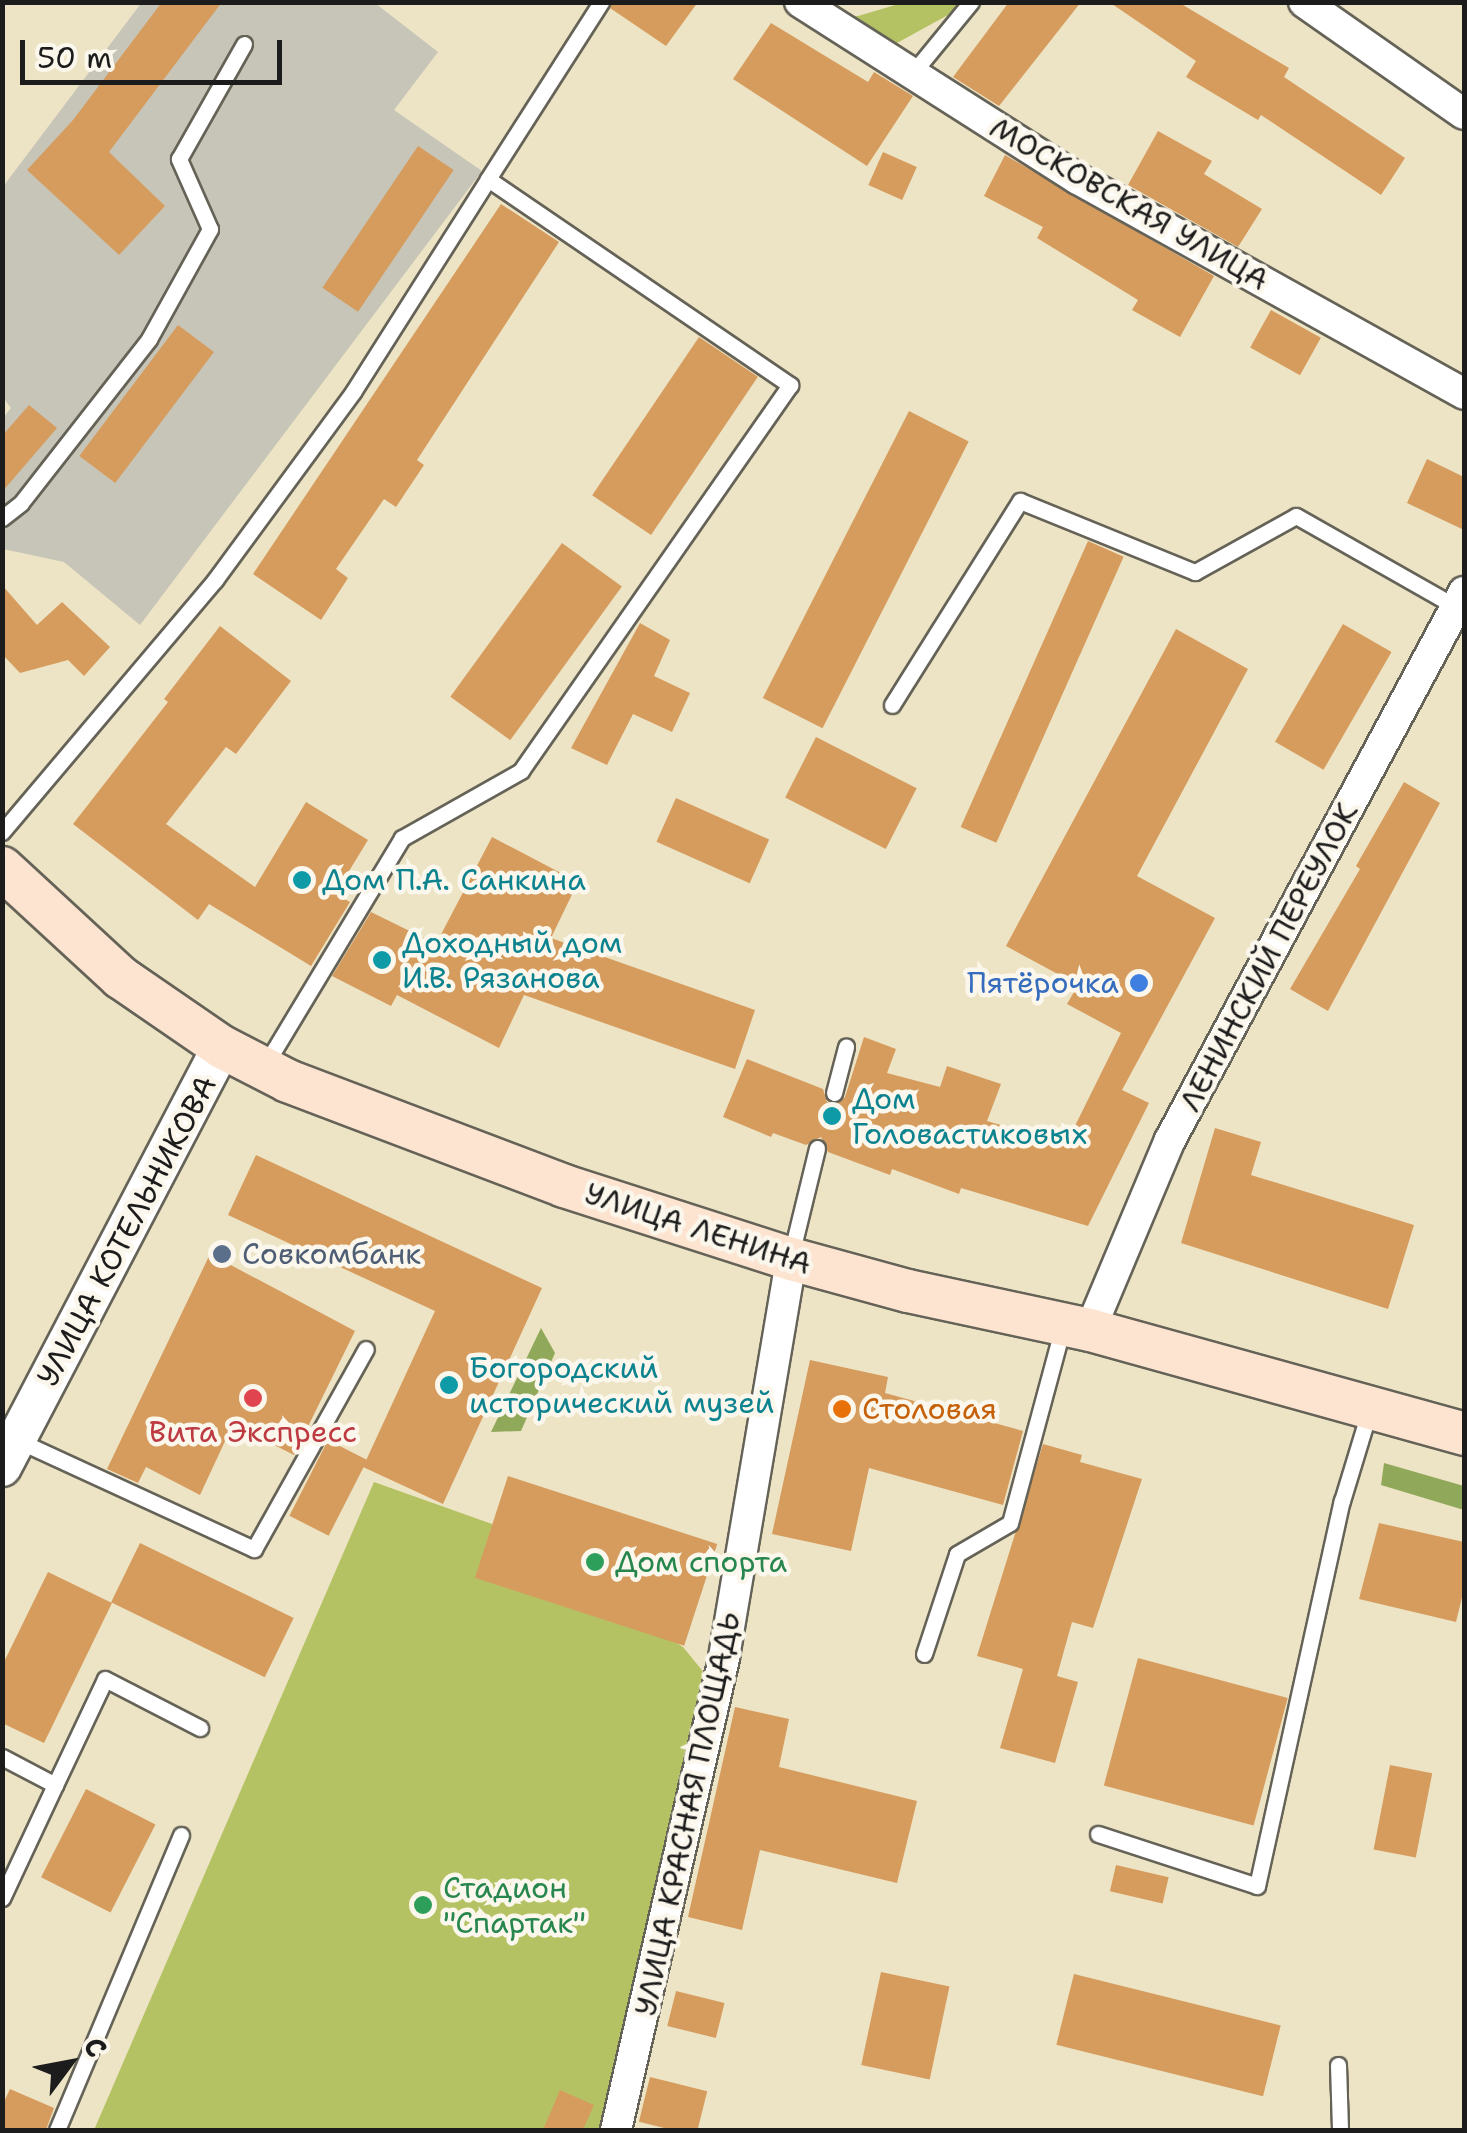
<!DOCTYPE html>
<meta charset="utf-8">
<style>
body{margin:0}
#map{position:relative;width:1467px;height:2133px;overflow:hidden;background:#ede4c5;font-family:"Shantell Sans",sans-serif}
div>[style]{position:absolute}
.industrial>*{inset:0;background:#c7c5b8}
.green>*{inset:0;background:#b5c264}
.forest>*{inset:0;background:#90a85a}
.building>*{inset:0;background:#d69c5e;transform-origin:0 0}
.roads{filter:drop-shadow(2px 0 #656257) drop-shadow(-2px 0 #656257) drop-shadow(0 2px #656257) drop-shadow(0 -2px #656257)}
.service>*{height:15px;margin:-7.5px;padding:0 7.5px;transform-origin:7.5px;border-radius:7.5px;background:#fff}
.minor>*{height:30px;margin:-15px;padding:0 15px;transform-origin:15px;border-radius:15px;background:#fff}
.tertiary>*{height:38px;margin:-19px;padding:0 19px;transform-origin:19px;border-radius:19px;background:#fff}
.secondary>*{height:42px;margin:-21px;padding:0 21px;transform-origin:21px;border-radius:21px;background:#fde4d1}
.dots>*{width:28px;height:28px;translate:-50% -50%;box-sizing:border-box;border:5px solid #fbf7ec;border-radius:50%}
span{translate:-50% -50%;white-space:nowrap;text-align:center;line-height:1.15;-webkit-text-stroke:9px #fbf7ec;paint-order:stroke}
.street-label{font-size:30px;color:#1c1c1c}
.culture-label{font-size:30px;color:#0d838f}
.left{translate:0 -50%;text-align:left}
.shop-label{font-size:30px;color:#366cbe}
.right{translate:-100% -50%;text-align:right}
.service-label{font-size:30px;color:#4e5e75}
.food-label{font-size:30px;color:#c56008}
.health-label{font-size:30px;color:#be3a42}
.leisure-label{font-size:30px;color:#27864d}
.frame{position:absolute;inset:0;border:5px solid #1c1c1c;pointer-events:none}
.north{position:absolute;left:20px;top:2013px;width:100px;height:100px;-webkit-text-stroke:8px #fbf7ec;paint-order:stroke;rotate:58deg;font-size:28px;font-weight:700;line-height:40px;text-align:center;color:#1c1c1c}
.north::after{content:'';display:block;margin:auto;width:35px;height:45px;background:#1c1c1c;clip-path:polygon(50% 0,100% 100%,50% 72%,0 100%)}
.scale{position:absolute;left:20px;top:40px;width:262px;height:45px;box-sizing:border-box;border:5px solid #1c1c1c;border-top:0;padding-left:12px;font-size:30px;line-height:35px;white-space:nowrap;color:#1c1c1c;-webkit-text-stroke:8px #fbf7ec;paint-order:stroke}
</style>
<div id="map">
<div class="industrial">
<i style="clip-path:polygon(142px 2px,375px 3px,438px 52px,394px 110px,482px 171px,140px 625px,64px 562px,3px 549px,3px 418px,11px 408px,2px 396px,2px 188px)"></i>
</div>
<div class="green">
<i style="clip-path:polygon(902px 3px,958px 3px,948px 15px,886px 49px,839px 17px,858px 16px)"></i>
<i style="clip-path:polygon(374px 1482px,492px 1524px,683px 1647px,710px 1680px,601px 2130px,94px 2130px)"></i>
</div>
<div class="forest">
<i style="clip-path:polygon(541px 1328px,555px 1353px,521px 1431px,491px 1432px)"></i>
<i style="clip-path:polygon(1384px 1463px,1464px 1486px,1464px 1510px,1381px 1485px)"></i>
</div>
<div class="building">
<i style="clip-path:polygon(162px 2px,222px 2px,109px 152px,165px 206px,119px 255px,27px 170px,73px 120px)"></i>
<i style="clip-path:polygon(612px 2px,698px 2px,666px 46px,610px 8px)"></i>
<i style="clip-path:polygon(1009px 2px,1081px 2px,999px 106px,953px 77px)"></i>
<i style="clip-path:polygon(1109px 2px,1178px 2px,1289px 68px,1284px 77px,1405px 158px,1381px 195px,1261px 115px,1258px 120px,1186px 77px,1196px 61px)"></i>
<i style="clip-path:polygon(771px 23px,868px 82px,874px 72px,913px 96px,867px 166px,733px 79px)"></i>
<i style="clip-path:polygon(1158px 131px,1212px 161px,1204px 174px,1262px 209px,1238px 247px,1128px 185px)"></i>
<i style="left:418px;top:146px;width:43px;height:171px;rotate:34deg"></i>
<i style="left:883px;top:152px;width:37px;height:36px;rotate:24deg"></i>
<i style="clip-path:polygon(1005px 155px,1214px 276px,1180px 337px,1132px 310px,1138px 300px,1037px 238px,1043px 227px,984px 196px)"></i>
<i style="clip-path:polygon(501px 204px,559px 242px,417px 460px,424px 465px,396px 507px,384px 499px,336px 569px,348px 578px,321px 620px,253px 574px)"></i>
<i style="left:1271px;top:310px;width:57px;height:43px;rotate:29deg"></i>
<i style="left:178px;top:325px;width:45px;height:164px;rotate:37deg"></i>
<i style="left:699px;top:337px;width:71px;height:191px;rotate:34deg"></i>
<i style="clip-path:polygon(29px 405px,57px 428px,2px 492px,2px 436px)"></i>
<i style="left:909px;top:411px;width:67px;height:322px;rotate:27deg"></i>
<i style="clip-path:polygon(1427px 459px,1464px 477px,1464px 530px,1407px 503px)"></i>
<i style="left:1088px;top:541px;width:39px;height:313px;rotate:24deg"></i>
<i style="left:562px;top:543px;width:74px;height:190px;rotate:36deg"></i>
<i style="clip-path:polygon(2px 585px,37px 625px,62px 602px,110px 647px,84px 676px,68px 660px,20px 673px,2px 654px)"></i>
<i style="clip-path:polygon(640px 623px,670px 640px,654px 676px,690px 693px,672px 732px,633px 714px,607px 765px,571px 748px)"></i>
<i style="left:1343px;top:624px;width:56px;height:136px;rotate:30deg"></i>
<i style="clip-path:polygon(220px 626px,291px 681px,236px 754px,226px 747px,166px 824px,255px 887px,306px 802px,368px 840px,335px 894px,350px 902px,311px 966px,209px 904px,198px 920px,73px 824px,168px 702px,164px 699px)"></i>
<i style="clip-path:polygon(1176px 629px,1248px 669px,1137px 876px,1215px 918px,1122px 1090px,1149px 1103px,1088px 1226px,961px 1188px,959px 1194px,892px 1169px,890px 1175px,828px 1152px,821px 1137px,806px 1145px,773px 1133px,771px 1137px,723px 1117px,747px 1059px,823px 1089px,827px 1102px,838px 1103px,845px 1097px,864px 1037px,896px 1049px,887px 1073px,940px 1087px,947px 1066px,1001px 1084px,987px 1121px,1066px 1144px,1121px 1033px,1067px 1004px,1078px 985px,1006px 946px)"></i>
<i style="left:816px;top:737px;width:113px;height:68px;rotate:27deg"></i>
<i style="clip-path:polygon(1404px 782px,1440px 803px,1328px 1011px,1290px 989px,1360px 869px,1356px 866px)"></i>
<i style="left:676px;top:798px;width:102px;height:48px;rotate:24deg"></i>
<i style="clip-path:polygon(492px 837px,578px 882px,551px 938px,755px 1010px,735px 1069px,524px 995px,499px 1048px,397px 995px,391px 1006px,332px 976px,371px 912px,436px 944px)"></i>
<i style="clip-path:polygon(1215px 1128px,1261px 1142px,1251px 1175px,1414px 1225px,1388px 1309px,1181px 1243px)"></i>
<i style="clip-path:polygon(256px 1155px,542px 1288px,443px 1504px,363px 1467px,435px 1311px,228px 1215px)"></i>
<i style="clip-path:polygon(210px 1254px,355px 1331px,294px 1455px,233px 1424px,200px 1495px,146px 1467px,138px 1483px,107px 1469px)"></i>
<i style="clip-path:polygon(810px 1360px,888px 1377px,885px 1393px,1023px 1431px,1003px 1505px,869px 1468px,851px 1551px,772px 1534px)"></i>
<i style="left:328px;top:1440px;width:44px;height:85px;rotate:27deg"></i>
<i style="clip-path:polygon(1043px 1444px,1082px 1455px,1080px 1462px,1142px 1479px,1093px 1628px,1072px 1622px,1057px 1676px,1078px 1682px,1055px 1763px,1000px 1748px,1023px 1669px,977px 1656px)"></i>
<i style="left:508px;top:1476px;width:220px;height:107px;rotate:18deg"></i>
<i style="clip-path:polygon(1379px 1523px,1464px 1542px,1464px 1589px,1456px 1622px,1359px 1599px)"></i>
<i style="left:140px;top:1543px;width:171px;height:66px;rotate:26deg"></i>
<i style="clip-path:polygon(48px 1572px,112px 1603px,44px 1743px,2px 1723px,2px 1666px)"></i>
<i style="left:1138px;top:1658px;width:155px;height:132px;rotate:15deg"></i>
<i style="clip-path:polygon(735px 1707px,789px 1719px,779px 1767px,917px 1801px,897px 1883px,760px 1850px,742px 1930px,688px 1917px)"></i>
<i style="left:1390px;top:1765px;width:43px;height:86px;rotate:11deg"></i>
<i style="left:86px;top:1789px;width:78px;height:99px;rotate:27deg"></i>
<i style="left:1116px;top:1865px;width:54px;height:27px;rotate:13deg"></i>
<i style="left:881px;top:1972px;width:70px;height:95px;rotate:12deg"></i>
<i style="left:1074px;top:1974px;width:213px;height:73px;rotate:14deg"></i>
<i style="left:676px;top:1991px;width:50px;height:36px;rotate:14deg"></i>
<i style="left:650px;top:2077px;width:59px;height:46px;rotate:14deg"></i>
<i style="clip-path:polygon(10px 2089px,54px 2108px,46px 2130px,2px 2130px,2px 2106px)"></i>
<i style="clip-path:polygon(560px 2090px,594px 2105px,583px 2130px,543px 2130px)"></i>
</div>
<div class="roads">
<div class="service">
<i style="left:912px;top:74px;width:93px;rotate:-50.7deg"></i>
<i style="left:488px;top:179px;width:210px;rotate:-57.4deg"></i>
<i style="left:2px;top:518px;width:24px;rotate:-38deg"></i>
<i style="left:21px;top:503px;width:208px;rotate:-52deg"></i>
<i style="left:149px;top:339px;width:126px;rotate:-61deg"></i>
<i style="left:210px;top:229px;width:77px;rotate:-113.9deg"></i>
<i style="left:179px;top:159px;width:132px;rotate:-60.5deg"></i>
<i style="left:892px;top:705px;width:241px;rotate:-57.9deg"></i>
<i style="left:1020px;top:501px;width:189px;rotate:22.1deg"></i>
<i style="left:1195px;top:572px;width:115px;rotate:-29deg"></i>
<i style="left:1296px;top:516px;width:184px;rotate:29.6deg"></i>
<i style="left:2px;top:832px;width:330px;rotate:-49.8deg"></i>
<i style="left:215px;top:580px;width:233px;rotate:-53.7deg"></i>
<i style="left:353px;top:392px;width:252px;rotate:-57.6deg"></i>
<i style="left:488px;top:179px;width:366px;rotate:34.3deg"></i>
<i style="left:790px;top:385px;width:470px;rotate:124.9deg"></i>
<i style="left:521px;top:771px;width:137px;rotate:150.6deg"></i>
<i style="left:402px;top:838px;width:269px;rotate:121.1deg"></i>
<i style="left:834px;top:1093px;width:48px;rotate:-75.4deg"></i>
<i style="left:791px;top:1255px;width:110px;rotate:-76.3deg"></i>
<i style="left:17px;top:1440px;width:261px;rotate:24.7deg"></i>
<i style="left:254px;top:1549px;width:229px;rotate:-60.8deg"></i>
<i style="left:924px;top:1654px;width:105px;rotate:-71.7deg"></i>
<i style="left:957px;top:1554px;width:61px;rotate:-30.3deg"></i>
<i style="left:1010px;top:1523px;width:203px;rotate:-74.9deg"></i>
<i style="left:2px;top:1757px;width:60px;rotate:27.8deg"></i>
<i style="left:55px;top:1785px;width:125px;rotate:115.1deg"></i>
<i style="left:55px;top:1785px;width:117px;rotate:-64.7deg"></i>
<i style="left:105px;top:1679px;width:107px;rotate:27.3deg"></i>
<i style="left:1098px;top:1834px;width:167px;rotate:18.1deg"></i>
<i style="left:1257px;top:1886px;width:394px;rotate:-77.6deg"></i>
<i style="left:1342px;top:1501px;width:93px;rotate:-73.1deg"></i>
<i style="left:1338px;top:2065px;width:65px;rotate:88.2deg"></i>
<i style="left:57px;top:2130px;width:320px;rotate:-67.2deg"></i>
</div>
<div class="minor">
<i style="left:800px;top:2px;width:330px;rotate:32.5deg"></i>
<i style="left:1078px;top:179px;width:442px;rotate:29.1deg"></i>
<i style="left:1304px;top:2px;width:195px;rotate:35deg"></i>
<i style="left:1090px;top:1330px;width:206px;rotate:-67.2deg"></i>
<i style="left:1170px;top:1140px;width:622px;rotate:-61.79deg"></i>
<i style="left:616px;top:2130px;width:485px;rotate:-77.1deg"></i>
<i style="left:724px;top:1657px;width:404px;rotate:-80.4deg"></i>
</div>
<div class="tertiary">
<i style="left:2px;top:1467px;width:474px;rotate:-62.4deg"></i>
</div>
<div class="secondary">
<i style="left:2px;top:868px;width:161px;rotate:42.7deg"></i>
<i style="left:120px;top:977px;width:124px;rotate:34.5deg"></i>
<i style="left:222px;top:1047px;width:74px;rotate:27.3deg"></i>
<i style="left:288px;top:1081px;width:295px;rotate:20.8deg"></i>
<i style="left:564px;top:1186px;width:238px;rotate:17.8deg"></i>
<i style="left:791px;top:1259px;width:121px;rotate:15.3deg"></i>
<i style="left:908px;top:1291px;width:186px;rotate:12.1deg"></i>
<i style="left:1090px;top:1330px;width:388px;rotate:15.5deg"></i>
</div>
</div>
<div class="dots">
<i style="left:302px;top:880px;background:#0f9aa8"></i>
<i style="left:382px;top:960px;background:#0f9aa8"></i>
<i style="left:1139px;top:983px;background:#3f7fe0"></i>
<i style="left:832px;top:1116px;background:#0f9aa8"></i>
<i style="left:222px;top:1254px;background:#5c6f8a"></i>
<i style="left:449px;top:1385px;background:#0f9aa8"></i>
<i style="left:253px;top:1398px;background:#e0444e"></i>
<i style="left:842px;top:1409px;background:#e8710a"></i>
<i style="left:595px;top:1562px;background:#2e9e5b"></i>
<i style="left:423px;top:1905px;background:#2e9e5b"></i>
</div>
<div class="street-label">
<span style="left:1129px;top:204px;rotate:30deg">МОСКОВСКАЯ УЛИЦА</span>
<span style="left:1269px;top:957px;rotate:-62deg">ЛЕНИНСКИЙ ПЕРЕУЛОК</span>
<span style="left:698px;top:1229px;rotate:18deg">УЛИЦА ЛЕНИНА</span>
<span style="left:127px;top:1231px;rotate:-62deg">УЛИЦА КОТЕЛЬНИКОВА</span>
<span style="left:688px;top:1814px;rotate:-78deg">УЛИЦА КРАСНАЯ ПЛОЩАДЬ</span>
</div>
<div class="culture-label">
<span class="left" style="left:322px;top:880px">Дом П.А. Санкина</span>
<span class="left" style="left:402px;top:960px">Доходный дом<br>И.В. Рязанова</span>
<span class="left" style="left:852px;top:1116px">Дом<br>Головастиковых</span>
<span class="left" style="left:469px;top:1385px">Богородский<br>исторический музей</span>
</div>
<div class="shop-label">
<span class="right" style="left:1119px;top:983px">Пятёрочка</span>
</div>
<div class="service-label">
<span class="left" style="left:242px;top:1254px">Совкомбанк</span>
</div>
<div class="food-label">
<span class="left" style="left:862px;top:1409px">Столовая</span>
</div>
<div class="health-label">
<span style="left:253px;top:1432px">Вита Экспресс</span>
</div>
<div class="leisure-label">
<span class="left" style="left:615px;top:1562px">Дом спорта</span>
<span class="left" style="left:443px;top:1905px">Стадион<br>"Спартак"</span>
</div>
<div class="frame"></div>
<div class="north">С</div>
<div class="scale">50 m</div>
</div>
